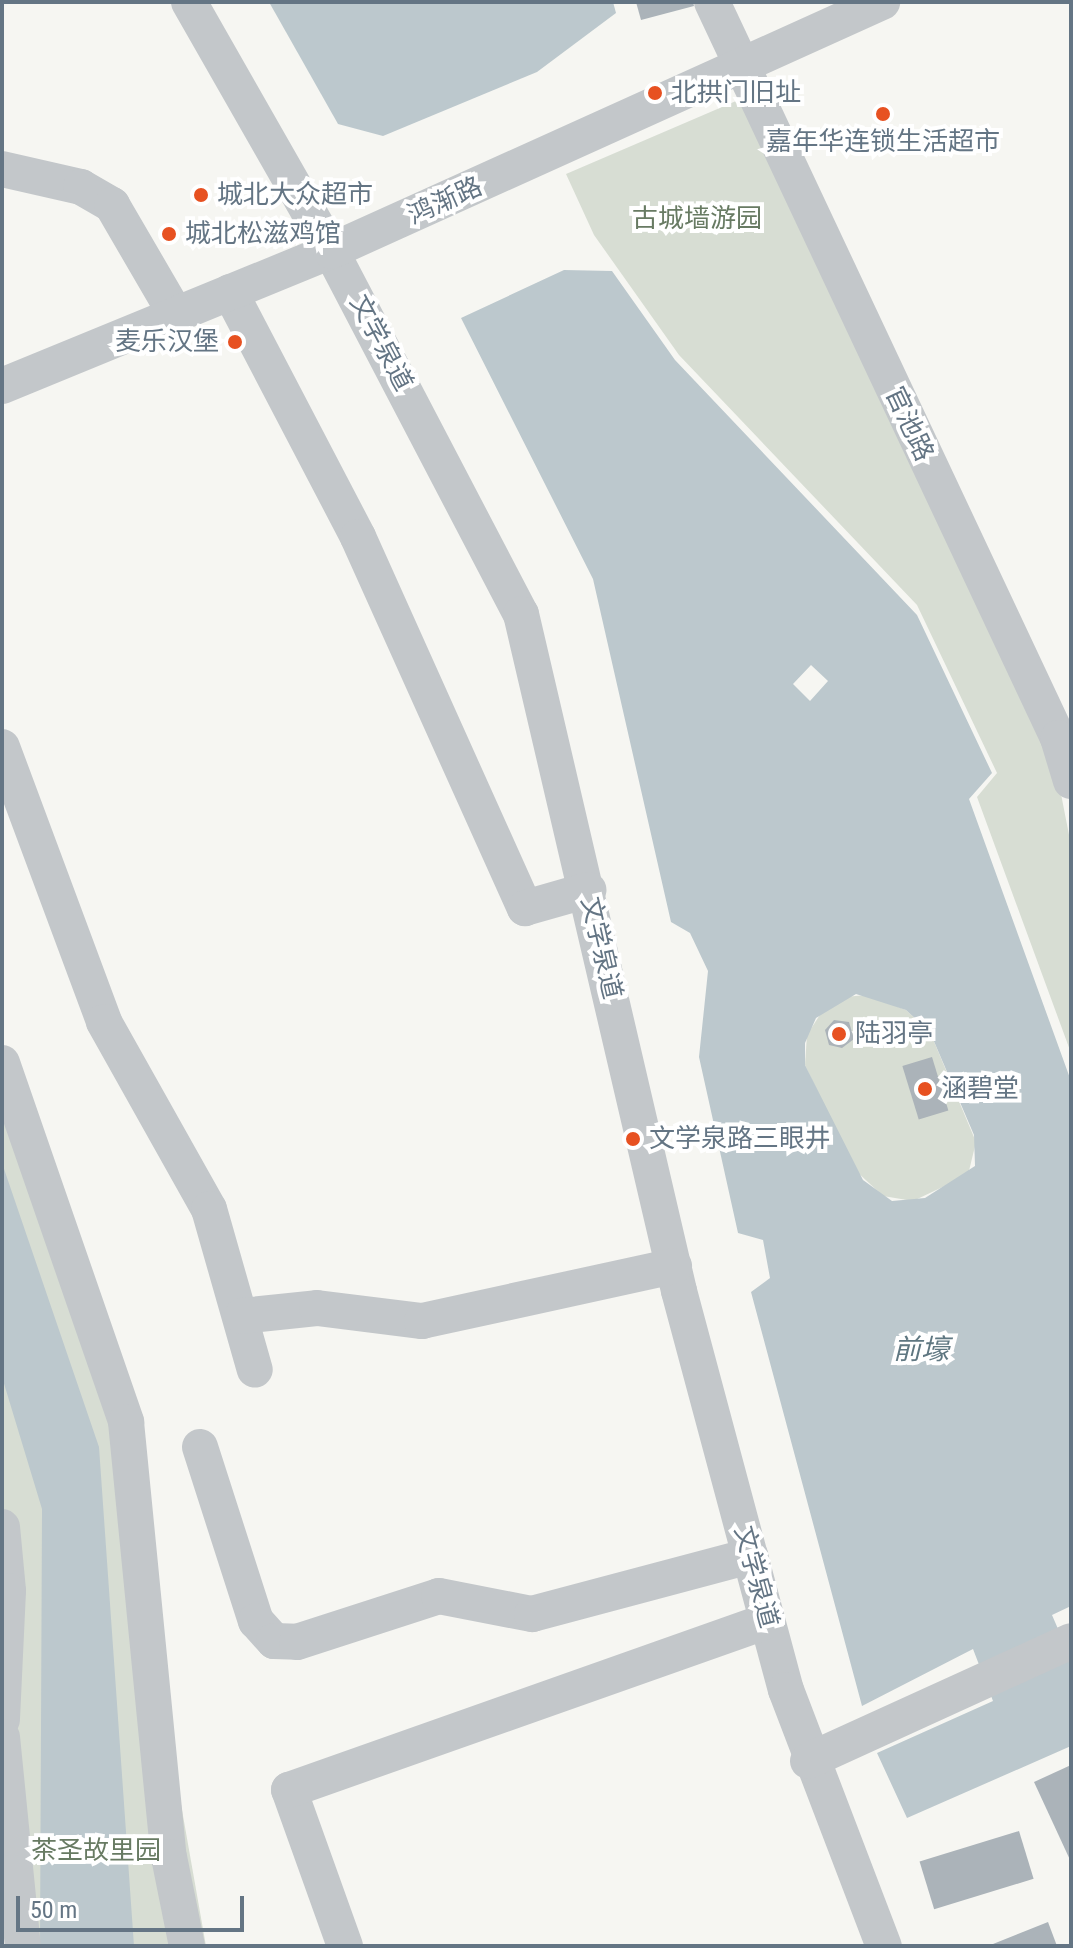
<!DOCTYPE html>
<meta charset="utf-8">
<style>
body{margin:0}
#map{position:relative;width:1073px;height:1948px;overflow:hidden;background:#f6f6f2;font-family:"Roboto Condensed","Noto Sans SC",sans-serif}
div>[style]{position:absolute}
.green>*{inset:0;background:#d7ddd3}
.water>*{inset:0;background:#bcc8cd}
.building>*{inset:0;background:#abb3b9;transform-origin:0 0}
.minor>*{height:36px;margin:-18px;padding:0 18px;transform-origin:18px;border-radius:18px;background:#c3c7ca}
.dots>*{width:22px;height:22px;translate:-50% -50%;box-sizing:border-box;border:4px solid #fff;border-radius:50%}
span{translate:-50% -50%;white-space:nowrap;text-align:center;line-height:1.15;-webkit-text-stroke:8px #fff;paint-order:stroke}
.poi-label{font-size:26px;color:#647584}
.left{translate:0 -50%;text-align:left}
.right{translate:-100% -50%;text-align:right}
.street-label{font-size:26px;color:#647584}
.park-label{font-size:26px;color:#687b63}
.water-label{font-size:28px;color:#5f7781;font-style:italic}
.frame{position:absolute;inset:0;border:4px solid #647584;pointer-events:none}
.scale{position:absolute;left:16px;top:1896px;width:228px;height:36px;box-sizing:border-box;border:4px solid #647584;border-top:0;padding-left:10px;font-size:24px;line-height:28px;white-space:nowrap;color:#647584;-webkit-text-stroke:6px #fff;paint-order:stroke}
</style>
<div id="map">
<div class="green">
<i style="clip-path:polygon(743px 98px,1053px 753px,1071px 845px,1071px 1053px,977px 797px,997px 773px,917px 605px,679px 355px,594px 235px,566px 174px)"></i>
<i style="clip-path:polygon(867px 995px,906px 1010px,930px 1032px,976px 1142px,968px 1175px,913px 1201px,883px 1196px,855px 1170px,805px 1065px,807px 1035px,823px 1010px,844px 997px)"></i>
<i style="clip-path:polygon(2px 1050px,131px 1423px,164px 1708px,206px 1946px,11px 1946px,2px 1838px)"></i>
</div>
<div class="water">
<i style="clip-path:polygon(269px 2px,613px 2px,616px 13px,537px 72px,383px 136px,338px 124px)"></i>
<i style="clip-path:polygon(evenodd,564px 270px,612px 271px,675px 360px,917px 615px,992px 773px,969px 799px,1071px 1081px,1071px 1606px,1052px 1615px,1071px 1659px,1071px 1746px,907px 1818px,877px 1753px,993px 1701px,973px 1649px,862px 1706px,751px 1292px,770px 1278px,763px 1240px,738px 1233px,699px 1057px,708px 971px,690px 933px,671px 922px,593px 579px,461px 318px,564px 270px,811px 665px,828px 681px,810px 701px,793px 684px,811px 665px,564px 270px,856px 994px,906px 1010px,930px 1032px,974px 1135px,975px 1166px,925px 1198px,892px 1201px,863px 1180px,805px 1065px,805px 1043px,816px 1018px,856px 994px)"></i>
<i style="clip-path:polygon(2px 1163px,99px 1447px,134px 1946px,40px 1946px,42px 1509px,2px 1377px)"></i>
</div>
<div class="building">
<i style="clip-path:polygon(636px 2px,693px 2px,694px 6px,641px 20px)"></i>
<i style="clip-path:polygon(834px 1020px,849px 1022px,854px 1039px,842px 1048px,829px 1045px,825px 1030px)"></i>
<i style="left:932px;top:1057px;width:56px;height:31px;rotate:73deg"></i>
<i style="clip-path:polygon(1071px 1765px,1071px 1862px,1034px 1782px)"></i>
<i style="left:1019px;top:1831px;width:50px;height:104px;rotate:73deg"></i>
<i style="clip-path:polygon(1048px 1922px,1057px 1946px,988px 1946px)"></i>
</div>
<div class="minor">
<i style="left:189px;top:2px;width:287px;rotate:60.3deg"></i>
<i style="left:331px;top:251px;width:410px;rotate:62.4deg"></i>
<i style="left:521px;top:614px;width:695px;rotate:76.86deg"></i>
<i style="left:679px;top:1291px;width:413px;rotate:75deg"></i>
<i style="left:786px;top:1690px;width:274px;rotate:69.1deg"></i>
<i style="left:712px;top:2px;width:813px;rotate:64.82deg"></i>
<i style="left:1058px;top:738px;width:45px;rotate:73.2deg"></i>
<i style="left:2px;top:169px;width:81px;rotate:12.8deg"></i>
<i style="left:81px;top:187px;width:36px;rotate:30deg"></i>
<i style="left:112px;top:205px;width:127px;rotate:59.8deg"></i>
<i style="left:230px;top:292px;width:276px;rotate:62.4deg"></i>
<i style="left:358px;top:537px;width:407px;rotate:65.8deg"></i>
<i style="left:525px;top:908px;width:66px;rotate:-15.9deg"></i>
<i style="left:2px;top:386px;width:356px;rotate:-22.3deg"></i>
<i style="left:331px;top:251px;width:605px;rotate:-24.32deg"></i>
<i style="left:2px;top:747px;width:293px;rotate:69.6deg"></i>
<i style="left:104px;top:1022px;width:214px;rotate:60.7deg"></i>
<i style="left:209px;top:1209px;width:167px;rotate:74.1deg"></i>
<i style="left:2px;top:1063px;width:380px;rotate:70.9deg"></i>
<i style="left:126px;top:1422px;width:437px;rotate:84.4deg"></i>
<i style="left:169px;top:1857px;width:91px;rotate:78.6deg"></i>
<i style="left:242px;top:1316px;width:75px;rotate:-6.1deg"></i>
<i style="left:317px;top:1308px;width:106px;rotate:7.1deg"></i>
<i style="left:422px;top:1321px;width:258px;rotate:-12.3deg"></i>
<i style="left:200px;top:1447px;width:183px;rotate:72.2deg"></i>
<i style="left:256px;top:1621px;width:27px;rotate:48deg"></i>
<i style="left:274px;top:1641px;width:23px;rotate:2deg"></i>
<i style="left:297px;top:1642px;width:149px;rotate:-17.9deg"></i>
<i style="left:439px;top:1596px;width:95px;rotate:11deg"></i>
<i style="left:532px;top:1614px;width:226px;rotate:-14.9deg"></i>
<i style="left:2px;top:1527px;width:64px;rotate:84.6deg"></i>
<i style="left:8px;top:1591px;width:129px;rotate:92.7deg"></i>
<i style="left:2px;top:1737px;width:210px;rotate:84.3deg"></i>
<i style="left:808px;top:1761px;width:289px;rotate:-24.5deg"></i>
<i style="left:345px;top:1946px;width:166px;rotate:-109.7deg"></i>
<i style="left:289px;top:1790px;width:507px;rotate:-19.47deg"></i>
</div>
<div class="dots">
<i style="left:655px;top:93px;background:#e75121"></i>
<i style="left:883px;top:114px;background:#e75121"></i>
<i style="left:201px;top:195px;background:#e75121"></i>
<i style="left:169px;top:234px;background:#e75121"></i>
<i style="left:235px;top:342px;background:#e75121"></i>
<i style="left:839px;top:1034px;background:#e75121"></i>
<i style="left:925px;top:1089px;background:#e75121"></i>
<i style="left:633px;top:1139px;background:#e75121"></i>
</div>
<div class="poi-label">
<span class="left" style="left:671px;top:93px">北拱门旧址</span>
<span style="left:883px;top:142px">嘉年华连锁生活超市</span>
<span class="left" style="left:217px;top:195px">城北大众超市</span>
<span class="left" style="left:185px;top:234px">城北松滋鸡馆</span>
<span class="right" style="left:219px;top:342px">麦乐汉堡</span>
<span class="left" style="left:855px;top:1034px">陆羽亭</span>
<span class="left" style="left:941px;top:1089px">涵碧堂</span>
<span class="left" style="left:649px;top:1139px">文学泉路三眼井</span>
</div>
<div class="street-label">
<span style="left:445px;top:201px;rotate:-24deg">鸿渐路</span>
<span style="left:381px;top:343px;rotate:62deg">文学泉道</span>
<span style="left:909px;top:424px;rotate:65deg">官池路</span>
<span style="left:601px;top:948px;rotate:77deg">文学泉道</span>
<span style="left:756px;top:1577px;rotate:75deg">文学泉道</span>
</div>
<div class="park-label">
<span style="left:697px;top:219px">古城墙游园</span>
<span style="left:96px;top:1851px">茶圣故里园</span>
</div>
<div class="water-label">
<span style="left:921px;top:1350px">前壕</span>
</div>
<div class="frame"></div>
<div class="scale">50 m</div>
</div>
